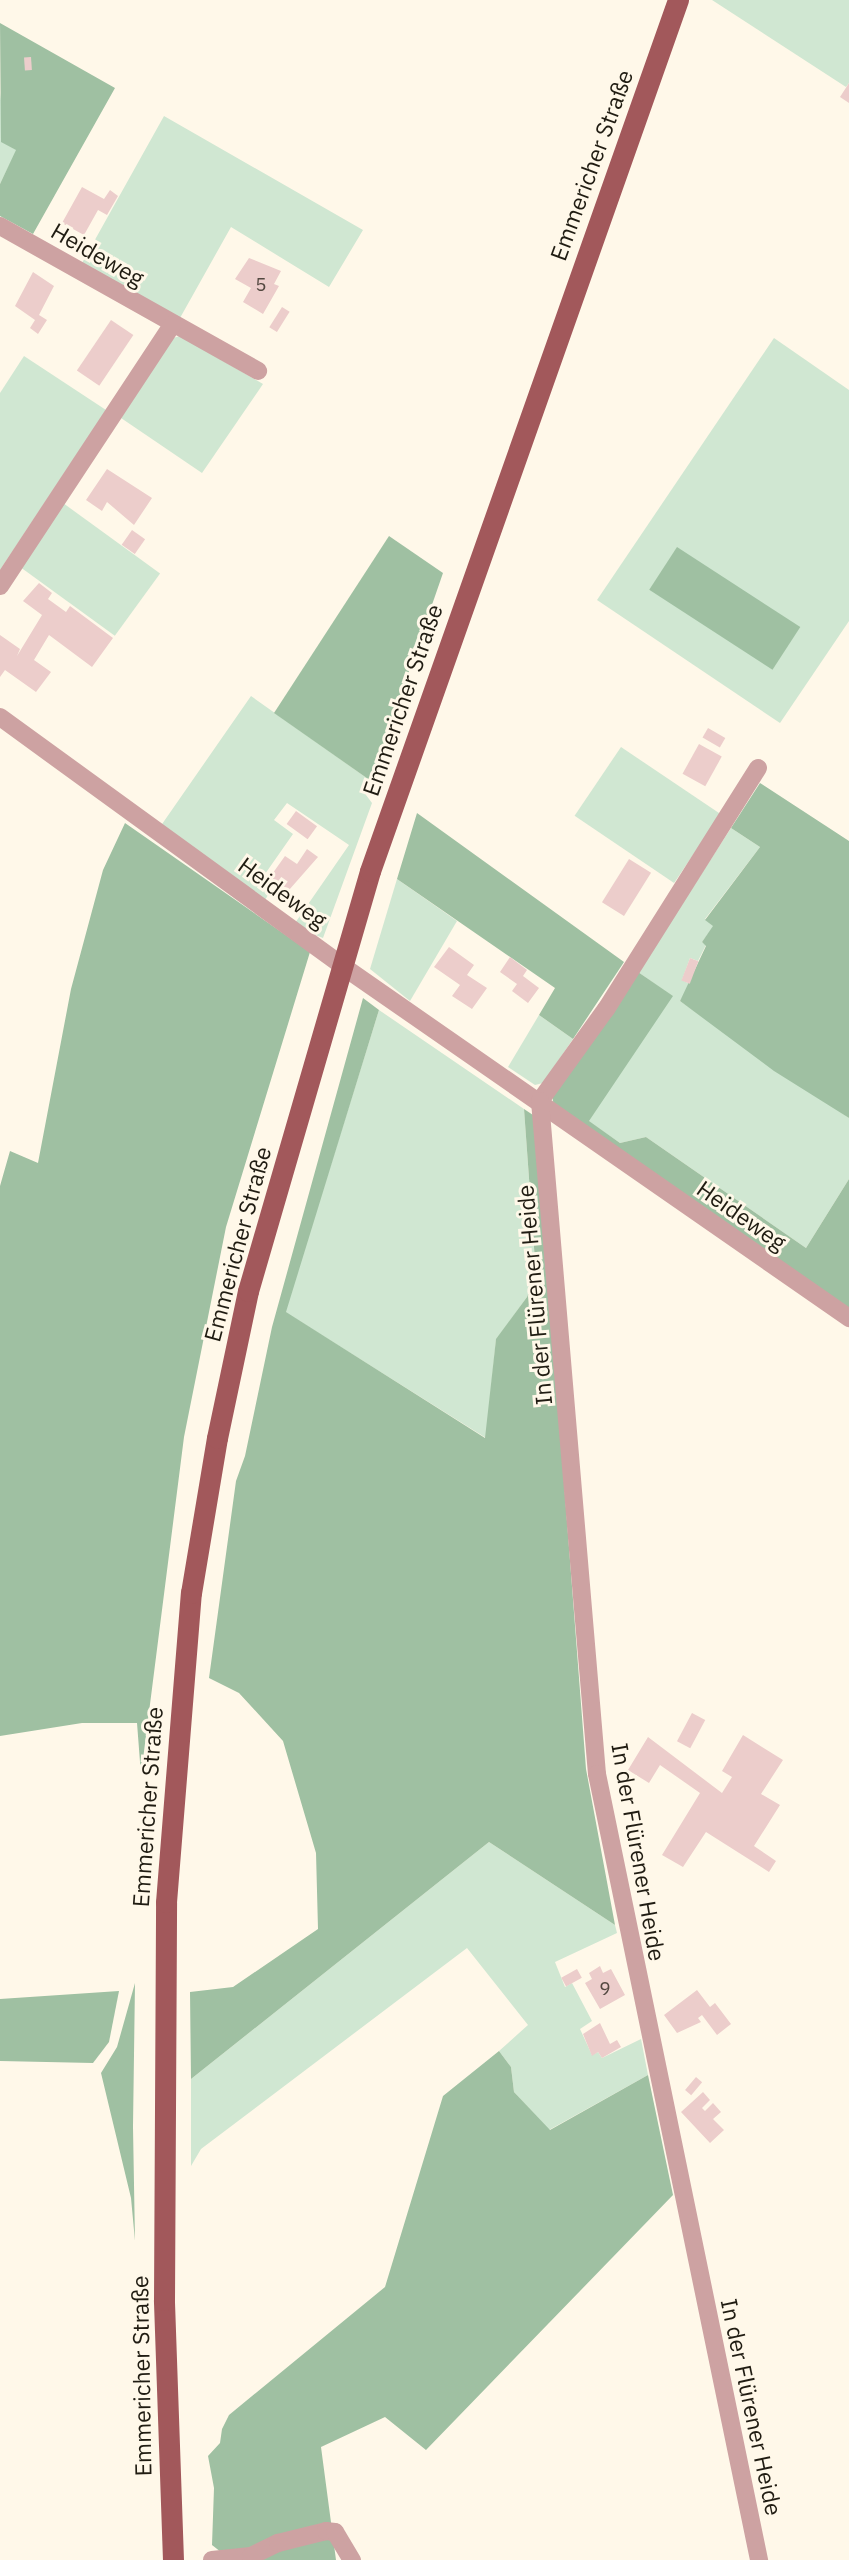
<!DOCTYPE html>
<meta charset="utf-8">
<style>
body{margin:0}
#map{position:relative;width:849px;height:2560px;overflow:hidden;background:#fff8e9;font-family:"IBM Plex Sans",sans-serif}
div>[style]{position:absolute}
.green>*{inset:0;background:#d0e7d2;transform-origin:0 0}
.forest>*{inset:0;background:#9fc0a2;transform-origin:0 0}
.building>*{inset:0;background:#eccdcb;transform-origin:0 0}
.minor>*{height:18px;margin:-9px;padding:0 9px;transform-origin:9px;border-radius:9px;background:#cda2a2}
.major>*{height:21px;margin:-10.5px;padding:0 10.5px;transform-origin:10.5px;border-radius:10.5px;background:#a2585b}
span{translate:-50% -50%;white-space:nowrap;text-align:center;line-height:1.15;-webkit-text-stroke:6px #fff8e9;paint-order:stroke}
.number-label{font-size:19px;color:#534840}
.number-label span{-webkit-text-stroke-width:0}
.street-label{font-size:23px;color:#201c12}
</style>
<div id="map">
<div class="green">
<i style="clip-path:polygon(712px 0,849px 0,849px 83px,846px 87px)"></i>
<i style="clip-path:polygon(0 93px,4px 123px,1px 141px,17px 150px,0 184px)"></i>
<i style="clip-path:polygon(164px 116px,363px 230px,329px 287px,231px 227px,180px 318px,82px 263px)"></i>
<i style="clip-path:polygon(180px 336px,263px 384px,202px 473px,121px 418px,173px 338px)"></i>
<i style="clip-path:polygon(774px 338px,849px 390px,849px 621px,780px 723px,597px 600px)"></i>
<i style="clip-path:polygon(24px 356px,106px 410px,0 570px,0 393px)"></i>
<i style="left:63px;top:503px;width:120px;height:77px;rotate:36deg"></i>
<i style="clip-path:polygon(251px 696px,371px 781px,366px 795px,372px 803px,323px 938px,293px 926px,349px 845px,287px 803px,274px 820px,293px 834px,265px 874px,276px 882px,265px 900px,160px 827px)"></i>
<i style="left:621px;top:747px;width:120px;height:83px;rotate:34deg"></i>
<i style="clip-path:polygon(731px 828px,760px 847px,705px 919px,714px 926px,702px 942px,706px 945px,698px 961px,690px 958px,682px 980px,690px 984px,680px 1001px,849px 1118px,849px 1179px,806px 1248px,646px 1137px,620px 1143px,588px 1121px,672px 996px,638px 972px)"></i>
<i style="clip-path:polygon(397px 879px,457px 921px,410px 1001px,370px 969px)"></i>
<i style="clip-path:polygon(379px 1010px,524px 1109px,536px 1276px,527px 1297px,496px 1340px,486px 1438px,285px 1312px)"></i>
<i style="clip-path:polygon(539px 1015px,573px 1039px,543px 1083px,535px 1085px,508px 1067px)"></i>
<i style="clip-path:polygon(489px 1842px,615px 1925px,617px 1933px,555px 1962px,565px 1987px,572px 1983px,592px 2021px,580px 2029px,592px 2055px,598px 2052px,602px 2058px,641px 2039px,648px 2075px,549px 2130px,514px 2092px,511px 2067px,499px 2051px,528px 2025px,467px 1948px,201px 2149px,191px 2166px,191px 2079px)"></i>
</div>
<div class="forest">
<i style="clip-path:polygon(0 23px,115px 88px,33px 234px,0 216px,0 184px,16px 150px,1px 142px)"></i>
<i style="clip-path:polygon(389px 536px,443px 573px,371px 781px,274px 713px)"></i>
<i style="left:677px;top:547px;width:147px;height:51px;rotate:33deg"></i>
<i style="clip-path:polygon(760px 783px,849px 841px,849px 1118px,774px 1071px,680px 1001px,706px 946px,702px 942px,713px 926px,705px 920px,760px 847px,731px 828px)"></i>
<i style="clip-path:polygon(417px 813px,624px 962px,573px 1039px,539px 1015px,555px 988px,397px 879px)"></i>
<i style="clip-path:polygon(125px 823px,310px 952px,226px 1227px,184px 1437px,141px 1775px,137px 1723px,82px 1723px,0 1736px,0 1186px,10px 1151px,38px 1163px,71px 989px,103px 870px)"></i>
<i style="clip-path:polygon(638px 972px,673px 996px,589px 1121px,620px 1143px,646px 1137px,806px 1248px,849px 1179px,849px 1309px,554px 1106px,552px 1096px)"></i>
<i style="clip-path:polygon(363px 998px,379px 1010px,286px 1312px,485px 1438px,496px 1339px,527px 1297px,536px 1275px,524px 1109px,536px 1117px,586px 1769px,615px 1925px,489px 1842px,191px 2079px,190px 1992px,233px 1987px,318px 1929px,316px 1853px,283px 1741px,239px 1693px,209px 1678px,236px 1481px,245px 1456px,272px 1327px)"></i>
<i style="clip-path:polygon(135px 1983px,133px 2127px,135px 2241px,131px 2198px,101px 2073px,117px 2047px)"></i>
<i style="clip-path:polygon(119px 1991px,109px 2042px,93px 2063px,0 2061px,0 1999px)"></i>
<i style="clip-path:polygon(499px 2051px,511px 2067px,514px 2092px,550px 2130px,648px 2075px,673px 2195px,426px 2450px,385px 2417px,321px 2447px,336px 2560px,231px 2560px,212px 2545px,214px 2488px,208px 2456px,220px 2443px,222px 2429px,229px 2415px,385px 2287px,443px 2096px)"></i>
</div>
<div class="building">
<i style="left:31px;top:57px;width:13px;height:7px;rotate:86deg"></i>
<i style="clip-path:polygon(849px 83px,849px 103px,840px 97px)"></i>
<i style="clip-path:polygon(82px 187px,104px 199px,110px 190px,118px 196px,107px 215px,98px 210px,84px 235px,62px 223px)"></i>
<i style="clip-path:polygon(249px 258px,281px 271px,274px 284px,279px 286px,263px 314px,243px 302px,251px 288px,235px 279px)"></i>
<i style="clip-path:polygon(33px 272px,54px 286px,39px 315px,47px 320px,38px 334px,30px 328px,35px 320px,15px 306px)"></i>
<i style="left:282px;top:307px;width:9px;height:24px;rotate:32deg"></i>
<i style="left:111px;top:320px;width:27px;height:61px;rotate:34deg"></i>
<i style="clip-path:polygon(107px 469px,152px 498px,134px 525px,107px 502px,102px 511px,86px 500px)"></i>
<i style="left:132px;top:530px;width:16px;height:18px;rotate:35deg"></i>
<i style="clip-path:polygon(39px 583px,52px 593px,48px 599px,66px 612px,70px 606px,113px 638px,92px 667px,49px 635px,34px 660px,51px 672px,36px 692px,5px 670px,0 677px,0 635px,20px 649px,17px 656px,42px 615px,23px 601px)"></i>
<i style="left:708px;top:728px;width:20px;height:11px;rotate:30deg"></i>
<i style="left:699px;top:744px;width:26px;height:34px;rotate:29deg"></i>
<i style="left:296px;top:811px;width:26px;height:16px;rotate:36deg"></i>
<i style="clip-path:polygon(307px 849px,318px 857px,289px 890px,270px 877px,285px 856px,297px 864px)"></i>
<i style="left:629px;top:859px;width:26px;height:51px;rotate:32deg"></i>
<i style="clip-path:polygon(449px 947px,474px 965px,467px 975px,487px 988px,472px 1009px,452px 996px,460px 985px,434px 967px)"></i>
<i style="clip-path:polygon(510px 957px,527px 970px,523px 976px,539px 988px,528px 1003px,512px 991px,517px 984px,500px 972px)"></i>
<i style="left:690px;top:958px;width:9px;height:24px;rotate:21deg"></i>
<i style="left:692px;top:1713px;width:15px;height:32px;rotate:28deg"></i>
<i style="clip-path:polygon(743px 1735px,783px 1760px,761px 1794px,780px 1805px,754px 1846px,776px 1861px,769px 1872px,706px 1832px,683px 1867px,662px 1855px,700px 1793px,660px 1765px,649px 1783px,628px 1770px,648px 1737px,722px 1793px,732px 1777px,722px 1771px)"></i>
<i style="clip-path:polygon(600px 1966px,603px 1973px,611px 1969px,625px 1995px,600px 2009px,585px 1983px,592px 1979px,589px 1973px)"></i>
<i style="left:577px;top:1969px;width:10px;height:18px;rotate:61deg"></i>
<i style="clip-path:polygon(697px 1990px,710px 2007px,715px 2003px,731px 2024px,717px 2035px,702px 2015px,698px 2018px,701px 2022px,677px 2033px,664px 2015px)"></i>
<i style="clip-path:polygon(600px 2023px,610px 2044px,617px 2040px,621px 2047px,602px 2058px,598px 2052px,592px 2056px,583px 2034px)"></i>
<i style="left:696px;top:2077px;width:8px;height:17px;rotate:40deg"></i>
<i style="clip-path:polygon(703px 2092px,710px 2100px,702px 2108px,705px 2111px,713px 2103px,721px 2112px,713px 2119px,724px 2130px,710px 2143px,681px 2112px)"></i>
</div>
<div class="minor">
<i style="left:0;top:226px;width:296px;rotate:29.3deg"></i>
<i style="left:0;top:586px;width:313px;rotate:-56.6deg"></i>
<i style="left:0;top:717px;width:422px;rotate:36deg"></i>
<i style="left:341px;top:965px;width:619px;rotate:34.79deg"></i>
<i style="left:758px;top:768px;width:285px;rotate:122.2deg"></i>
<i style="left:606px;top:1009px;width:113px;rotate:125.7deg"></i>
<i style="left:540px;top:1101px;width:675px;rotate:85.16deg"></i>
<i style="left:597px;top:1774px;width:803px;rotate:78.35deg"></i>
<i style="left:212px;top:2560px;width:39px;rotate:-6deg"></i>
<i style="left:251px;top:2556px;width:30px;rotate:-26deg"></i>
<i style="left:278px;top:2543px;width:49px;rotate:-14deg"></i>
<i style="left:326px;top:2531px;width:9px;rotate:6deg"></i>
<i style="left:335px;top:2532px;width:33px;rotate:59deg"></i>
</div>
<div class="major">
<i style="left:173px;top:2560px;width:260px;rotate:-92deg"></i>
<i style="left:164px;top:2300px;width:398px;rotate:-89.7deg"></i>
<i style="left:166px;top:1902px;width:310px;rotate:-85.4deg"></i>
<i style="left:191px;top:1593px;width:157px;rotate:-80.5deg"></i>
<i style="left:217px;top:1438px;width:150px;rotate:-78.1deg"></i>
<i style="left:248px;top:1291px;width:437px;rotate:-73.8deg"></i>
<i style="left:370px;top:871px;width:924px;rotate:-70.53deg"></i>
</div>
<div class="number-label">
<span style="left:261px;top:285px">5</span>
<span style="left:605px;top:1989px">9</span>
</div>
<div class="street-label">
<span style="left:591px;top:165px;rotate:-70deg">Emmericher Straße</span>
<span style="left:98px;top:254px;rotate:30deg">Heideweg</span>
<span style="left:402px;top:700px;rotate:-71deg">Emmericher Straße</span>
<span style="left:283px;top:892px;rotate:36deg">Heideweg</span>
<span style="left:742px;top:1215px;rotate:35deg">Heideweg</span>
<span style="left:237px;top:1244px;rotate:-75deg">Emmericher Straße</span>
<span style="left:534px;top:1295px;rotate:-95deg">In der Flürener Heide</span>
<span style="left:147px;top:1807px;rotate:-86deg">Emmericher Straße</span>
<span style="left:639px;top:1852px;rotate:80deg">In der Flürener Heide</span>
<span style="left:141px;top:2376px;rotate:-91deg">Emmericher Straße</span>
<span style="left:752px;top:2407px;rotate:78deg">In der Flürener Heide</span>
</div>
</div>
